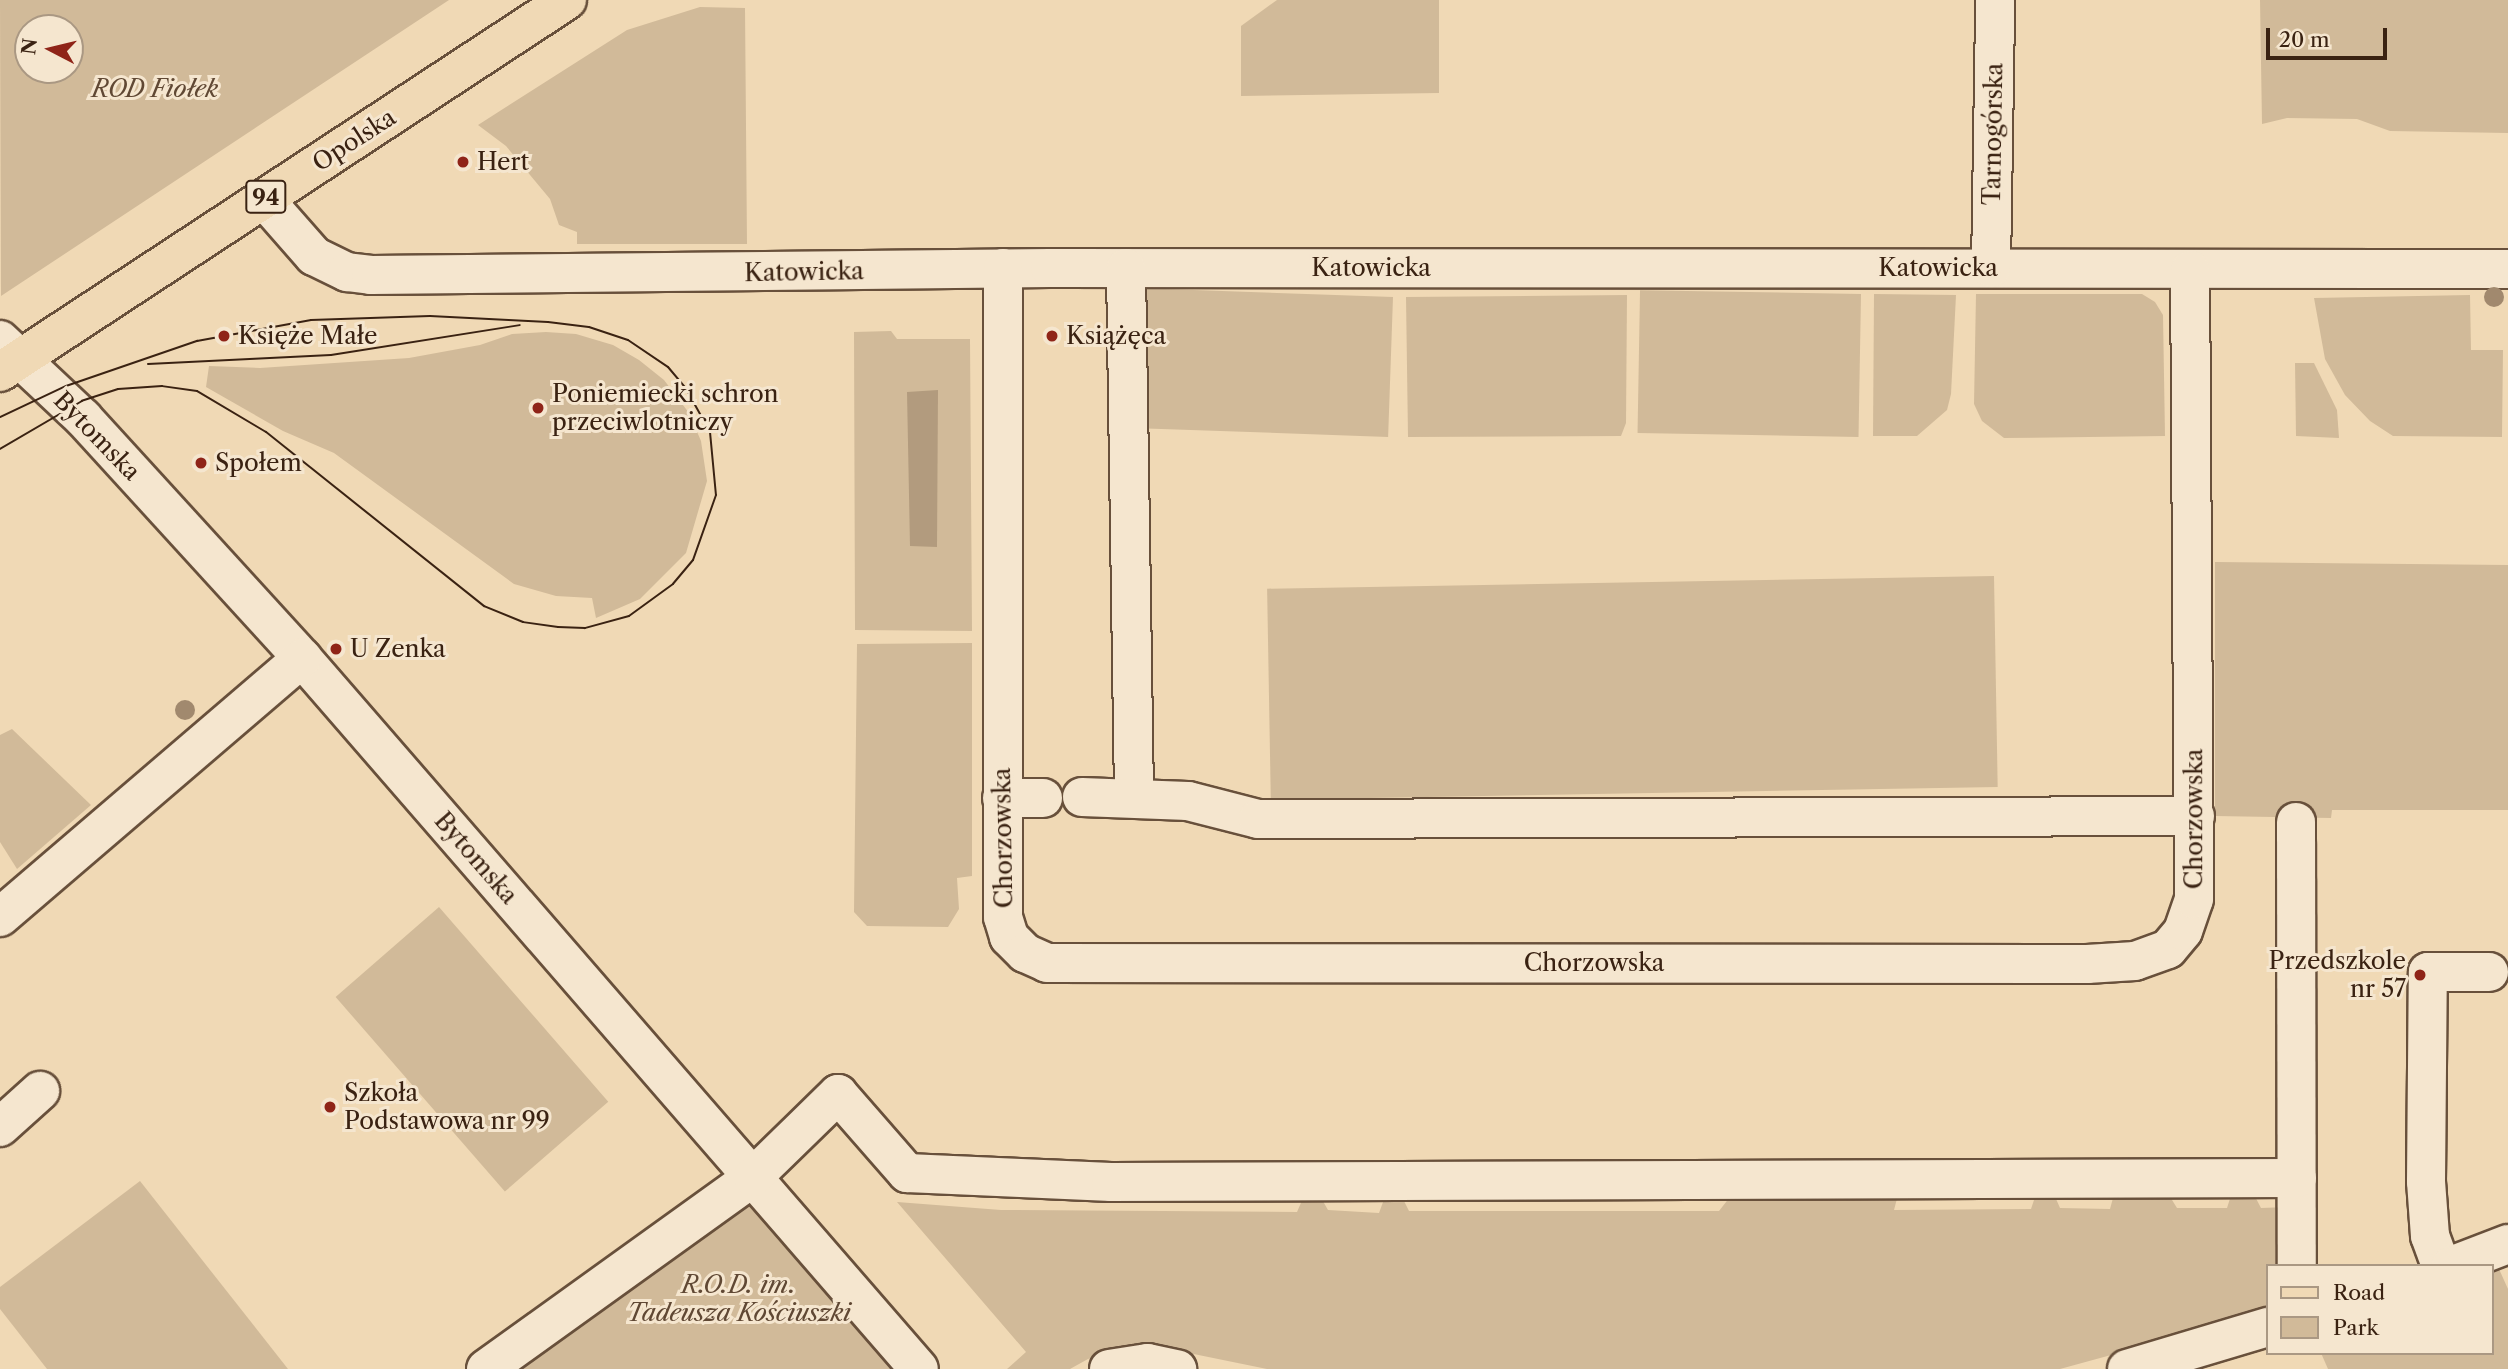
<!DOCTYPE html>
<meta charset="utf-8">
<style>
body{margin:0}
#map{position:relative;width:2508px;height:1369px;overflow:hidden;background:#f0d9b5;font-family:"Libre Caslon Text",serif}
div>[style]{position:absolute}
.green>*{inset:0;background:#d1ba99;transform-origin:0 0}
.water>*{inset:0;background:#b29b7e}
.roads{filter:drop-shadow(2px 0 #68503b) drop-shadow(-2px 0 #68503b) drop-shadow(0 2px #68503b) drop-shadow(0 -2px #68503b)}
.minor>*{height:38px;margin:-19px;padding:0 19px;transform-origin:19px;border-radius:19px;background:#f5e6cf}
.major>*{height:38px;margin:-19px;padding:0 19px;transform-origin:19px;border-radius:19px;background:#f0d9b5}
.tram>*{height:2px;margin:-1px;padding:0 1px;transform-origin:1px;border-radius:1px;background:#3a2212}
.trees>*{width:20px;height:20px;margin:-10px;border-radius:50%;background:#a1896e}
.dots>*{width:19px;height:19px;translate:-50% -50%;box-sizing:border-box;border:4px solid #f5e6cf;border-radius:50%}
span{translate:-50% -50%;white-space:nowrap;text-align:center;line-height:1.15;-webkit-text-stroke:6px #f5e6cf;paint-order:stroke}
.shield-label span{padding:2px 5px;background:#f5e6cf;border:2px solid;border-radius:5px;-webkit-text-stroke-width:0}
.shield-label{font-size:23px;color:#3a2212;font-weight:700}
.park-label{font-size:24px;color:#604834;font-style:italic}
.street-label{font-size:24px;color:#3a2212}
.poi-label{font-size:24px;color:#3a2212}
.left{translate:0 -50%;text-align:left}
.right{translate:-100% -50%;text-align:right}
.legend{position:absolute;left:2266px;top:1264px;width:228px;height:91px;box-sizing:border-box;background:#f5e6cf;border:2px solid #aa9883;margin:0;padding:9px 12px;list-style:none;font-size:21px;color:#3a2212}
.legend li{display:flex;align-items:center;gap:14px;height:35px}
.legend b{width:35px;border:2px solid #aa9883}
.north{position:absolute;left:14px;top:14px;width:70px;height:70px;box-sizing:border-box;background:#f5e6cf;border:2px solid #aa9883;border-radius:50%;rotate:277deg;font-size:19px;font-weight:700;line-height:28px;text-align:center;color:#3a2212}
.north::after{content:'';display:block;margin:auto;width:24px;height:32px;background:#8f2418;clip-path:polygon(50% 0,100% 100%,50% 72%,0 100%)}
.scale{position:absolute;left:2266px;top:28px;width:121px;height:32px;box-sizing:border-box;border:4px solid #3a2212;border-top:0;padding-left:9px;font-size:21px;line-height:24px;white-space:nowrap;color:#3a2212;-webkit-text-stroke:5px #f5e6cf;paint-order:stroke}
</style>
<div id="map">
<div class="green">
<i style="clip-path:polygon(evenodd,0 0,449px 0,1px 296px,0 0,28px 28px,70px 28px,70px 70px,28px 70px,28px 28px)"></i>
<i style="clip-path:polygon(1277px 0,1439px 0,1439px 93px,1241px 96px,1241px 26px)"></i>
<i style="clip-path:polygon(2260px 0,2508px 0,2508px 133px,2390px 131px,2357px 119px,2287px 118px,2262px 124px)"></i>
<i style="clip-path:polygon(700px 7px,745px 8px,747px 244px,577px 244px,577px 232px,559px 225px,550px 199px,506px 146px,478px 125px,627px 30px)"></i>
<i style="left:1861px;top:294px;width:143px;height:221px;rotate:91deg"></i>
<i style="clip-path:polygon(1874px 294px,1956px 295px,1951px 394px,1947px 410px,1917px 436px,1873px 436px)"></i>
<i style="clip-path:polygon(1976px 294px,2142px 294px,2155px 302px,2163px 315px,2165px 436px,2004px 438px,1982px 421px,1974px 404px)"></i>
<i style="clip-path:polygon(1627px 295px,1626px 423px,1621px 436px,1408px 437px,1406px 297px)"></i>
<i style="clip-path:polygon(2470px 295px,2471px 350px,2503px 350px,2502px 437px,2393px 436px,2370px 421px,2345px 395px,2325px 359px,2314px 298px)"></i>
<i style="left:1393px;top:297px;width:140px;height:249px;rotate:92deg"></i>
<i style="clip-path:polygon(891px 331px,897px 339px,970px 339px,972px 631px,855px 630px,854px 332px)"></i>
<i style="clip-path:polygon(546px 332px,576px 334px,613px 345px,639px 360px,664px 380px,689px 413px,701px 441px,707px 481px,686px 553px,640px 599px,596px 618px,592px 598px,556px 596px,514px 584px,334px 453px,283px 431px,206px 387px,209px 366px,260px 368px,409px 358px,480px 345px,512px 334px)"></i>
<i style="clip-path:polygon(2295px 363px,2314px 363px,2337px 410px,2339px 438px,2296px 436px)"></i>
<i style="clip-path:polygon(2215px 562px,2508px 565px,2508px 810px,2332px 810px,2331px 818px,2215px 816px)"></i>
<i style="left:1994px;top:576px;width:211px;height:727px;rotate:89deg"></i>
<i style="clip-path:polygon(972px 643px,972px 876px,957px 878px,959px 909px,948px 927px,867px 926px,854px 912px,857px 644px)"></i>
<i style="clip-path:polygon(12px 729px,91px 805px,17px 869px,0 842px,0 735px)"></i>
<i style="left:439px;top:907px;width:258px;height:137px;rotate:49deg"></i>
<i style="clip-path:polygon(140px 1181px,288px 1369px,47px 1369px,0 1309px,0 1287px)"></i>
<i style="clip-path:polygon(2039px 1185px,2050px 1185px,2060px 1208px,2110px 1209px,2116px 1187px,2164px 1187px,2177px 1208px,2227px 1208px,2234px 1186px,2249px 1185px,2261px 1208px,2288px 1207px,2291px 1266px,2268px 1266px,2268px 1312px,2060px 1369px,1267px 1369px,1179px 1351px,1115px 1352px,1088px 1359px,1070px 1369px,1007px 1369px,1026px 1352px,897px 1202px,1001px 1210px,1297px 1212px,1307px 1189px,1316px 1189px,1328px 1210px,1379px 1213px,1386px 1194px,1401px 1195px,1409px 1211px,1719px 1211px,1737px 1188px,1900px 1187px,1894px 1210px,2031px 1209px)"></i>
<i style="clip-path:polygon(749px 1203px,895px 1369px,519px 1369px)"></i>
<i style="clip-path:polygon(2499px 1269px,2508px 1289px,2508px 1369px,2328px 1369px,2321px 1353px,2492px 1353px,2492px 1271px)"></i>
</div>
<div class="water">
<i style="clip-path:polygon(938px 390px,937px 547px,910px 546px,907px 392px)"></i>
</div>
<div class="roads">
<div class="minor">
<i style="left:264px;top:199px;width:76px;rotate:48.7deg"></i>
<i style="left:314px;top:256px;width:37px;rotate:26deg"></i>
<i style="left:347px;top:272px;width:24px;rotate:7deg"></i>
<i style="left:371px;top:275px;width:679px;rotate:-0.59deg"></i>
<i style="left:1050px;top:268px;width:1458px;rotate:0.04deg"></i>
<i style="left:1003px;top:268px;width:649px;rotate:90deg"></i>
<i style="left:1003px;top:917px;width:21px;rotate:73deg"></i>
<i style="left:1009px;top:937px;width:23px;rotate:45deg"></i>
<i style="left:1025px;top:953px;width:24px;rotate:24deg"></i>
<i style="left:1047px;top:963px;width:1040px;rotate:0.06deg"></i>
<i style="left:2087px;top:964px;width:48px;rotate:-3.6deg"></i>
<i style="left:2135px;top:961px;width:35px;rotate:-20deg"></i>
<i style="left:2168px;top:949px;width:23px;rotate:-50deg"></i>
<i style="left:2183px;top:931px;width:34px;rotate:-71deg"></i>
<i style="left:2194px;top:899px;width:629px;rotate:-90.36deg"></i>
<i style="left:1126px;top:268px;width:528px;rotate:89.13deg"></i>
<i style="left:1991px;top:268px;width:268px;rotate:-89.1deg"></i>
<i style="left:0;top:340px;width:114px;rotate:43.2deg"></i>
<i style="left:83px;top:418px;width:325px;rotate:47.6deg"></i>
<i style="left:302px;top:658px;width:941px;rotate:49.05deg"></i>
<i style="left:1082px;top:797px;width:106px;rotate:2.2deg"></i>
<i style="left:1188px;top:801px;width:72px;rotate:14.4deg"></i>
<i style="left:1258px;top:819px;width:937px;rotate:-0.18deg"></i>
<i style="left:1002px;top:798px;width:41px"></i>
<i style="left:2296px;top:822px;width:444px;rotate:89.9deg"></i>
<i style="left:0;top:917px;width:398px;rotate:-40.6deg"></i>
<i style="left:0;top:1127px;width:54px;rotate:-42deg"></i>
<i style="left:2441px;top:1266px;width:32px;rotate:-110deg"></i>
<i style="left:2430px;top:1236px;width:54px;rotate:-94.2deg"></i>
<i style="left:2426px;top:1182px;width:210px;rotate:-89.5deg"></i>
<i style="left:2428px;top:972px;width:61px"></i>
<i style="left:2451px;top:1266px;width:61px;rotate:-21.1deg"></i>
<i style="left:486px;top:1369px;width:329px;rotate:-35.7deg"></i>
<i style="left:753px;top:1177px;width:119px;rotate:-44.3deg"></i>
<i style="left:838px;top:1094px;width:105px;rotate:48.9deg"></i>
<i style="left:907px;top:1173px;width:204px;rotate:2.5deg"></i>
<i style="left:1111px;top:1182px;width:1186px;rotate:-0.19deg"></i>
<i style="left:1109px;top:1369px;width:39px;rotate:-9deg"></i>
<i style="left:1148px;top:1363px;width:30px;rotate:12deg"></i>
<i style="left:2127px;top:1369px;width:147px;rotate:-16.6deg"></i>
</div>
<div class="major">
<i style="left:0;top:372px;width:678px;rotate:-33.27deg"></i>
</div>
</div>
<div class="tram">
<i style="left:148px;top:364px;width:183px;rotate:-2.8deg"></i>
<i style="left:331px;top:355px;width:191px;rotate:-9deg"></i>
<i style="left:0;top:417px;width:73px;rotate:-25.2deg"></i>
<i style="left:66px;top:386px;width:139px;rotate:-19deg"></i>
<i style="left:197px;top:341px;width:116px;rotate:-10.4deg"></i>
<i style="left:311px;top:320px;width:119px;rotate:-1.9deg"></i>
<i style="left:430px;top:316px;width:118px;rotate:2.9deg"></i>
<i style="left:548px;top:322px;width:41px;rotate:7deg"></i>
<i style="left:589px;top:327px;width:41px;rotate:18.4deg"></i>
<i style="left:628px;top:340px;width:48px;rotate:34deg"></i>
<i style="left:668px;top:367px;width:26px;rotate:50deg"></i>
<i style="left:685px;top:387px;width:51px;rotate:60.9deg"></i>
<i style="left:710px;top:432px;width:63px;rotate:84.6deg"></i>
<i style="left:716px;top:495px;width:69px;rotate:109.5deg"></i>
<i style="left:693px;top:560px;width:31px;rotate:130deg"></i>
<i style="left:673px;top:584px;width:54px;rotate:144deg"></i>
<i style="left:629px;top:616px;width:46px;rotate:164.7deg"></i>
<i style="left:585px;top:628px;width:27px;rotate:-178deg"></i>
<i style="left:558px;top:627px;width:35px;rotate:-172deg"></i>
<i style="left:523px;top:622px;width:42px;rotate:-157.7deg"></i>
<i style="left:484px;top:606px;width:279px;rotate:-141.4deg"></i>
<i style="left:266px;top:432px;width:80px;rotate:-149.3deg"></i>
<i style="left:197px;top:391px;width:35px;rotate:-172deg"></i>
<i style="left:162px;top:386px;width:44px;rotate:176.1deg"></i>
<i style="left:118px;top:389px;width:38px;rotate:162deg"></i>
<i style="left:82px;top:401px;width:95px;rotate:149.7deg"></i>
</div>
<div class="trees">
<i style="left:2494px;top:297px"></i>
<i style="left:185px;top:710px"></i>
</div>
<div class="dots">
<i style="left:463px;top:162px;background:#8f2418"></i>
<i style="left:224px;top:336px;background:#8f2418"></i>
<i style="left:1052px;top:336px;background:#8f2418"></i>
<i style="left:538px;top:408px;background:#8f2418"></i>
<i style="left:201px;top:463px;background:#8f2418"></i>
<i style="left:336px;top:649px;background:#8f2418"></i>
<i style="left:2420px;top:975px;background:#8f2418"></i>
<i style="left:330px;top:1107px;background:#8f2418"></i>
</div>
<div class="shield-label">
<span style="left:266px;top:197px">94</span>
</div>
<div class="park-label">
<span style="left:155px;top:89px">ROD Fiołek</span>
<span style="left:739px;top:1299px">R.O.D. im.<br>Tadeusza Kościuszki</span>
</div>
<div class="street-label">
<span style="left:1993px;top:134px;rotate:-89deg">Tarnogórska</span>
<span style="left:354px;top:140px;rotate:-33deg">Opolska</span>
<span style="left:1371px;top:268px">Katowicka</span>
<span style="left:1938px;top:268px">Katowicka</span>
<span style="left:804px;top:272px;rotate:-1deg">Katowicka</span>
<span style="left:97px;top:436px;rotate:46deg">Bytomska</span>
<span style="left:2194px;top:819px;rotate:-90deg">Chorzowska</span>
<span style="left:1003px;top:838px;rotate:-91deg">Chorzowska</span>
<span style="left:476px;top:858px;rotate:49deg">Bytomska</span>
<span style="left:1594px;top:963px">Chorzowska</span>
</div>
<div class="poi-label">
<span class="left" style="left:477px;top:162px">Hert</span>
<span class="left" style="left:238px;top:336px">Księże Małe</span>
<span class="left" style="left:1066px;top:336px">Książęca</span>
<span class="left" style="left:552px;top:408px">Poniemiecki schron<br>przeciwlotniczy</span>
<span class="left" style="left:215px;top:463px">Społem</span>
<span class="left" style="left:350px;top:649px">U Zenka</span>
<span class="right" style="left:2406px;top:975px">Przedszkole<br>nr 57</span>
<span class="left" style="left:344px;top:1107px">Szkoła<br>Podstawowa nr 99</span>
</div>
<ul class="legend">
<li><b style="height:9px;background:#f0d9b5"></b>Road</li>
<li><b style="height:19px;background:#d1ba99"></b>Park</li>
</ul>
<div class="north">N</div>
<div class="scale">20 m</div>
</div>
